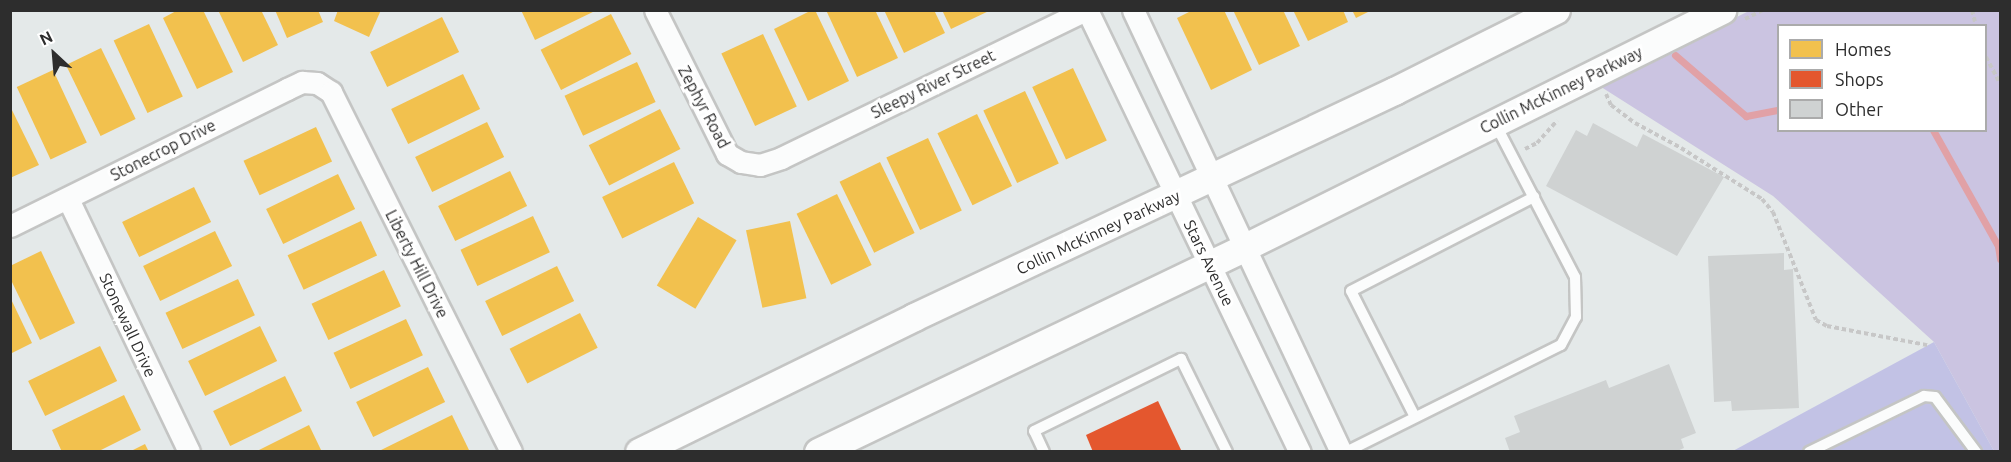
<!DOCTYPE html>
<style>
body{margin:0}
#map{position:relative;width:2011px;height:462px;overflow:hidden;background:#e4e9e9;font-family:Ubuntu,sans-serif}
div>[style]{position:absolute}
.green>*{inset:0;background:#cbc4e1}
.pitch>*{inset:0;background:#c2c2e5}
.homes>*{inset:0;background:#f2c14e;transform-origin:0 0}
.shops>*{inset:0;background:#e4572e}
.stream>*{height:7px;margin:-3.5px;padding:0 3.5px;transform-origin:3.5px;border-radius:3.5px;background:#e1a1a6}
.building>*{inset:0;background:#cfd2d2}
.path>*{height:4px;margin-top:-2px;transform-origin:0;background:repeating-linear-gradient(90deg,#c7c7c7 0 4.5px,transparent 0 7.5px)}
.roads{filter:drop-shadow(2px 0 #c4c5c4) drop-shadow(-2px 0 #c4c5c4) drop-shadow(0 2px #c4c5c4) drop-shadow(0 -2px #c4c5c4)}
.service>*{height:10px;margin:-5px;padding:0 5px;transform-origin:5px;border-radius:5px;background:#fbfcfc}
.minor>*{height:21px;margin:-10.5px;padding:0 10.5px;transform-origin:10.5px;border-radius:10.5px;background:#fbfcfc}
.tertiary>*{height:27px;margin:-13.5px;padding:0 13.5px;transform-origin:13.5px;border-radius:13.5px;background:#fbfcfc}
span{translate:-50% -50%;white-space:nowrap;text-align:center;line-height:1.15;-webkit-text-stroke:6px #fff;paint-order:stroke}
.street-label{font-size:16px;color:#2d2d2d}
.frame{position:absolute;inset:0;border:12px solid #2d2d2d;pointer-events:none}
.legend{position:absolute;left:1777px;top:24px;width:210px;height:108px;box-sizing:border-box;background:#fff;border:2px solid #ababab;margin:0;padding:8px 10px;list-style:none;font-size:18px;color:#2d2d2d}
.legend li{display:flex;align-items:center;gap:12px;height:30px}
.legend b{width:30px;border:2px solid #ababab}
.north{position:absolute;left:24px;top:24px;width:60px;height:60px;-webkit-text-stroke:4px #fff;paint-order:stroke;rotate:334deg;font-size:16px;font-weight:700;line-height:24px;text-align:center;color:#2d2d2d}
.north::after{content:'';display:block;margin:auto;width:21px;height:27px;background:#2d2d2d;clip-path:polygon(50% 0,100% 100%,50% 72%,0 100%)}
</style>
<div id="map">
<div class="green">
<i style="clip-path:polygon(evenodd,1749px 11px,2000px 11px,2000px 451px,1994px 451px,1934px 342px,1773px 196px,1598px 85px,1749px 11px,1778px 26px,1986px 26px,1986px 130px,1778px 130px,1778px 26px)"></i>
</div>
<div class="pitch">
<i style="clip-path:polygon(1934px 342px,1994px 451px,1731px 452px)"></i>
</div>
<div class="homes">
<i style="clip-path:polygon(178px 10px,203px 10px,233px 72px,197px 89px,163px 18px)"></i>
<i style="clip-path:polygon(218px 10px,261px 10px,278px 45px,243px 62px)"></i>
<i style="clip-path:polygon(275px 10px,318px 10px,323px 22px,287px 38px)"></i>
<i style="clip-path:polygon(338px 10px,381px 10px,369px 37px,334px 21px)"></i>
<i style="clip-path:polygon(521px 10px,597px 10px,535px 40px)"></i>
<i style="clip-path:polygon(812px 10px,815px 10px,849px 81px,808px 101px,774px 29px)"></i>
<i style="clip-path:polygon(826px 10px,875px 10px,898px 58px,857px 77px)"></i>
<i style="clip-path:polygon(884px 10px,934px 10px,945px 33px,904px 53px)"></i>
<i style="clip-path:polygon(942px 10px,991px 10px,951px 29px)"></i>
<i style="clip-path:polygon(1193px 10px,1224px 10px,1252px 70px,1211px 90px,1177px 18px)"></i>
<i style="clip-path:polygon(1233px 10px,1283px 10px,1300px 46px,1259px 65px)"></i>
<i style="clip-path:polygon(1293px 10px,1343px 10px,1348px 22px,1308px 41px)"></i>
<i style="clip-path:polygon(1352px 10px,1372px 10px,1356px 18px)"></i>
<i style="left:611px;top:14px;width:45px;height:79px;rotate:63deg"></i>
<i style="left:442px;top:17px;width:39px;height:80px;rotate:64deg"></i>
<i style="left:149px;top:24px;width:80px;height:39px;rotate:65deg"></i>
<i style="left:763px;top:34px;width:80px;height:46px;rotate:65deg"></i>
<i style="left:101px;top:48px;width:79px;height:39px;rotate:64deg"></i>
<i style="left:637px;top:62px;width:44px;height:80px;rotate:65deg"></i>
<i style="left:1073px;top:68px;width:80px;height:45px;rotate:65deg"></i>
<i style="left:53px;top:70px;width:80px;height:40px;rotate:65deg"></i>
<i style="left:463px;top:74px;width:39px;height:80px;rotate:64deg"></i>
<i style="left:1025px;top:91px;width:80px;height:46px;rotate:65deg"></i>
<i style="clip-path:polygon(10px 106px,39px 165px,10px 178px)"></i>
<i style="left:660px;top:109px;width:45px;height:80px;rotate:63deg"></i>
<i style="left:977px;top:114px;width:80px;height:44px;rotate:64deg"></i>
<i style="left:487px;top:122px;width:39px;height:80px;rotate:64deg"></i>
<i style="left:316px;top:127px;width:38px;height:80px;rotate:65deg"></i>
<i style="left:928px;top:138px;width:80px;height:46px;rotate:65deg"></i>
<i style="left:674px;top:162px;width:46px;height:80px;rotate:64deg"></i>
<i style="left:880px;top:162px;width:79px;height:45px;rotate:64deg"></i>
<i style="left:510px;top:171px;width:39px;height:80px;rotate:64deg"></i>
<i style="left:338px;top:174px;width:39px;height:80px;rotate:64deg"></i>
<i style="left:194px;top:187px;width:39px;height:80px;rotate:64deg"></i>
<i style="left:837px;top:194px;width:79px;height:45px;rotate:64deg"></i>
<i style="left:533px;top:216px;width:40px;height:80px;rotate:65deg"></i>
<i style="left:698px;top:217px;width:45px;height:80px;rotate:31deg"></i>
<i style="left:361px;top:221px;width:38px;height:81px;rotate:65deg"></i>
<i style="left:790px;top:221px;width:79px;height:45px;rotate:78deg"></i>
<i style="left:215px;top:231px;width:39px;height:80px;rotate:64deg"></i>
<i style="clip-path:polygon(41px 251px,75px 323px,40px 340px,10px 278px,10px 266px)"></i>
<i style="left:557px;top:266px;width:39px;height:80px;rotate:64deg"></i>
<i style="left:384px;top:270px;width:40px;height:80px;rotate:65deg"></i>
<i style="left:238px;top:279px;width:40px;height:80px;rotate:65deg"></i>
<i style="clip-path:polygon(10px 297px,32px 343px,10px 354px)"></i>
<i style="left:580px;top:313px;width:39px;height:79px;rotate:63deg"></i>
<i style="left:406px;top:319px;width:40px;height:80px;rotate:65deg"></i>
<i style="left:260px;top:326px;width:39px;height:80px;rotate:64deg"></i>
<i style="left:100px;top:346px;width:39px;height:80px;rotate:64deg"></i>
<i style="left:428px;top:367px;width:39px;height:80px;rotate:64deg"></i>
<i style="left:285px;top:376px;width:39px;height:80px;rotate:64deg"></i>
<i style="clip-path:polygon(124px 395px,141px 430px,97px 452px,62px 452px,52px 430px)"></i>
<i style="clip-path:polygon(452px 415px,469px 450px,377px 452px)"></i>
<i style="clip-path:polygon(309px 425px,322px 452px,255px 452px)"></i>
<i style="clip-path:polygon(145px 444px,149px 452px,129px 452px)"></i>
</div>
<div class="shops">
<i style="clip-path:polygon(1158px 401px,1182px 452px,1093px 452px,1086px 435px)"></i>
</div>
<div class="stream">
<i style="left:1675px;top:55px;width:94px;rotate:40.7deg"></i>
<i style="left:1746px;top:116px;width:33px;rotate:-11deg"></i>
<i style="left:1933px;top:130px;width:133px;rotate:60.7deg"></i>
<i style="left:1998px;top:246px;width:13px;rotate:81deg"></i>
</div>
<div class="building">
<i style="clip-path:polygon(1593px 123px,1637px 147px,1643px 134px,1724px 177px,1677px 256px,1546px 186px,1576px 130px,1587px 136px)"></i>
<i style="clip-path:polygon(1784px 253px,1784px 270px,1793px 269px,1799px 408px,1732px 411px,1731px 401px,1714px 402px,1708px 256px)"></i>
<i style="clip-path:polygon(1669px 364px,1696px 433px,1681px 439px,1684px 448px,1675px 452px,1510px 452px,1505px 438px,1520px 432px,1514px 416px,1606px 380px,1609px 388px)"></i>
</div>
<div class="path">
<i style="left:1972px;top:10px;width:16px;rotate:76deg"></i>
<i style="left:1745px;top:19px;width:20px;rotate:-27deg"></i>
<i style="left:1986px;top:57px;width:30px;rotate:62deg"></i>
<i style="left:1606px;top:94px;width:12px;rotate:66deg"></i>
<i style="left:1611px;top:105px;width:30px;rotate:37deg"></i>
<i style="left:1635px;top:123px;width:52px;rotate:28.5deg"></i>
<i style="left:1681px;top:148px;width:96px;rotate:32.2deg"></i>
<i style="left:1762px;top:199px;width:17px;rotate:50deg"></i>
<i style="left:1773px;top:212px;width:116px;rotate:68.3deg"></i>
<i style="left:1816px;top:320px;width:13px;rotate:29deg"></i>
<i style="left:1827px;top:326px;width:102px;rotate:10.8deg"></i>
<i style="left:1525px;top:149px;width:13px;rotate:-27deg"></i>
<i style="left:1537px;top:143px;width:30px;rotate:-48deg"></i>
</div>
<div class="roads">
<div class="service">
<i style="left:1415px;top:417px;width:141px;rotate:-116.9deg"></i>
<i style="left:1351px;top:291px;width:206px;rotate:-27.2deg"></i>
<i style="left:1044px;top:452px;width:23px;rotate:-115deg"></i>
<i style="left:1034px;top:431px;width:164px;rotate:-26.1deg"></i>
<i style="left:1181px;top:359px;width:104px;rotate:63.7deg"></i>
<i style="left:1346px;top:452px;width:240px;rotate:-26.5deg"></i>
<i style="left:1561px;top:345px;width:32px;rotate:-62deg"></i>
<i style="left:1576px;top:317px;width:40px;rotate:-91.4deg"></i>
<i style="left:1575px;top:277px;width:174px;rotate:-117.5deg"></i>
<i style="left:1809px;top:452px;width:128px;rotate:-26deg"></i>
<i style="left:1924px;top:396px;width:11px;rotate:5deg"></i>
<i style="left:1935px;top:397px;width:69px;rotate:53.3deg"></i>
</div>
<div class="minor">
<i style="left:655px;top:10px;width:161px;rotate:63.4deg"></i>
<i style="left:727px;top:154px;width:16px;rotate:30deg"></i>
<i style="left:741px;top:162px;width:19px;rotate:9deg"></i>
<i style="left:760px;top:165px;width:22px;rotate:-18deg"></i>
<i style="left:781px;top:158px;width:339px;rotate:-25.9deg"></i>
<i style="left:1087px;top:10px;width:491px;rotate:64.3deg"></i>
<i style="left:1133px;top:10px;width:488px;rotate:64.8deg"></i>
<i style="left:68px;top:199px;width:280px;rotate:64.4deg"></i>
<i style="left:10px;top:226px;width:309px;rotate:-26.3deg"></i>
<i style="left:287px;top:89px;width:17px;rotate:-25deg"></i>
<i style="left:302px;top:82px;width:15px;rotate:4deg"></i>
<i style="left:317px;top:83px;width:17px;rotate:33deg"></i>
<i style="left:331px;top:92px;width:402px;rotate:63.4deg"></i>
</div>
<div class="tertiary">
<i style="left:639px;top:452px;width:306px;rotate:-26.1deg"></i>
<i style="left:914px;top:317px;width:531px;rotate:-25.21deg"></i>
<i style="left:1394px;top:91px;width:181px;rotate:-26.6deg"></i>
<i style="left:818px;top:452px;width:474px;rotate:-25.6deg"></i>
<i style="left:1245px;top:247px;width:533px;rotate:-26.42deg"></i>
</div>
</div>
<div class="street-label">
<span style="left:933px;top:84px;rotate:-26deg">Sleepy River Street</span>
<span style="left:1561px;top:90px;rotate:-26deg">Collin McKinney Parkway</span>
<span style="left:704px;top:107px;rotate:62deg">Zephyr Road</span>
<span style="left:163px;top:150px;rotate:-27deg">Stonecrop Drive</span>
<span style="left:1098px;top:232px;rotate:-25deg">Collin McKinney Parkway</span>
<span style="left:1209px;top:263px;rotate:64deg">Stars Avenue</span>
<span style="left:417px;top:264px;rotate:63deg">Liberty Hill Drive</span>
<span style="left:128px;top:325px;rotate:65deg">Stonewall Drive</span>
</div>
<div class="frame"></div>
<ul class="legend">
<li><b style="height:16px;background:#f2c14e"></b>Homes</li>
<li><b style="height:16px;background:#e4572e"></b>Shops</li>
<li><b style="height:16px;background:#cfd2d2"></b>Other</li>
</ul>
<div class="north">N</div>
</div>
